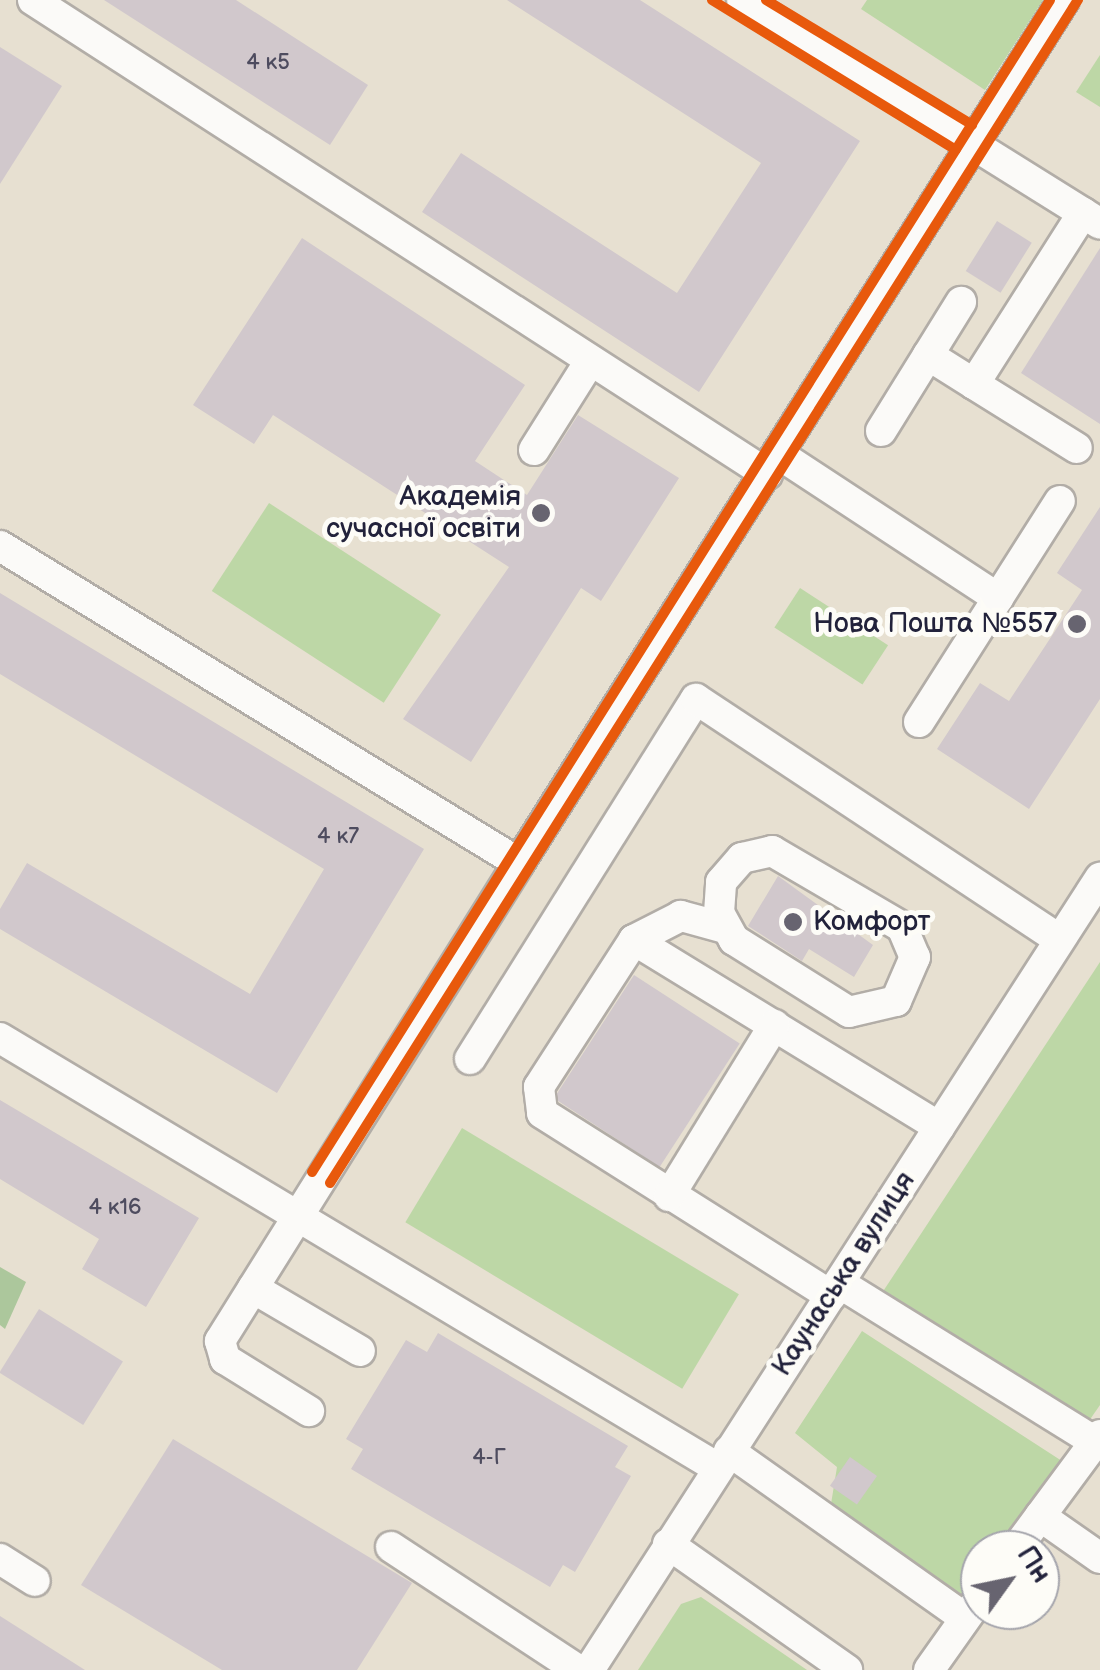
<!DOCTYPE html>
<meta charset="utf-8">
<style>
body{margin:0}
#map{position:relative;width:1100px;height:1670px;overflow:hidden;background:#e7e0d1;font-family:"Balsamiq Sans",sans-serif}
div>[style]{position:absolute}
.green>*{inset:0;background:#bdd7a6;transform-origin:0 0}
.forest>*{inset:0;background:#acc79c}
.building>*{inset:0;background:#d1c8cc;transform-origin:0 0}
.roads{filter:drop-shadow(2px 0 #b2ada7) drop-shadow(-2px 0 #b2ada7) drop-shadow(0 2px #b2ada7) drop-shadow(0 -2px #b2ada7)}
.minor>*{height:30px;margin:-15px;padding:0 15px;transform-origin:15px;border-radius:15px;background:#fbfaf8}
.cycleway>*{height:10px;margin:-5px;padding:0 5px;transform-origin:5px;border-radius:5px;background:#e8590c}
.dots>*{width:28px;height:28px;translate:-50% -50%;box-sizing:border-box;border:5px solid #fdfcf7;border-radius:50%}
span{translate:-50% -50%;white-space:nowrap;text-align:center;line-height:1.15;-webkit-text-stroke:10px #fdfcf7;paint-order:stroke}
.number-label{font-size:22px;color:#4e4c5f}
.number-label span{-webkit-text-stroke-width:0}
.poi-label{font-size:28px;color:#22223b}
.right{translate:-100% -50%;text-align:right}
.left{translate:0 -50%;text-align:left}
.street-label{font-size:28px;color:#22223b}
.north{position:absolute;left:960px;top:1530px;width:100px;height:100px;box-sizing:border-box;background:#fdfcf7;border:2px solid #a5a5ac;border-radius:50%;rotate:57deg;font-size:28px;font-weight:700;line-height:40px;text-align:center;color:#22223b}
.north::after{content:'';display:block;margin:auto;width:35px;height:45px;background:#676470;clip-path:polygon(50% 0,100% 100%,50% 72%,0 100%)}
</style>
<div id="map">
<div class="green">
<i style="clip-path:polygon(867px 0,1043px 0,985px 90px,861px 9px)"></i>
<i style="clip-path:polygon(1100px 55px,1100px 107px,1076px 92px)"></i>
<i style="left:269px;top:503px;width:205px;height:105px;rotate:33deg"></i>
<i style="left:800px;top:588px;width:105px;height:47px;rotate:33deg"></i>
<i style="clip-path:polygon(1100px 962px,1100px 1405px,1082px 1431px,878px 1299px)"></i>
<i style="left:462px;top:1128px;width:323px;height:110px;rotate:31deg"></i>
<i style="clip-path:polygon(862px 1331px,1065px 1463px,1004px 1550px,980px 1550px,980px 1584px,967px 1603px,831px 1504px,837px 1467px,795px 1433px)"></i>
<i style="clip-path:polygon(701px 1597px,807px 1670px,638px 1670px,681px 1604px)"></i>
</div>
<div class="forest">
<i style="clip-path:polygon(0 1267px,26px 1282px,5px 1329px,0 1325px)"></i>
</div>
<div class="building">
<i style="clip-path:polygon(104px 0,236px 0,368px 85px,330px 145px)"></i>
<i style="clip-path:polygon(507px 0,640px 0,860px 141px,699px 392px,422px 212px,461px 153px,677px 293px,761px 163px)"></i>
<i style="clip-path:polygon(0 47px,62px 86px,0 184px)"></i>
<i style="left:997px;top:221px;width:41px;height:59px;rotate:32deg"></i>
<i style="clip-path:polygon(302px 238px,525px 385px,475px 461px,527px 495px,578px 415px,679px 478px,601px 601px,581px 588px,471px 762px,403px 719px,509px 567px,273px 415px,254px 444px,193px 405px)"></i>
<i style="clip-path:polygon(1100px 248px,1100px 424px,1021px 373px)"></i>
<i style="clip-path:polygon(1100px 507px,1100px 699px,1029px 809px,937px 749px,980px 683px,1009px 701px,1082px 590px,1057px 573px)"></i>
<i style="clip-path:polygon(0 593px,424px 849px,277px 1093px,0 929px,0 909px,27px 863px,250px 994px,324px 869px,0 674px)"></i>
<i style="clip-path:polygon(778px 876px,873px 945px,854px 977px,809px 949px,802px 961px,748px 926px)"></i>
<i style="left:634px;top:975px;width:126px;height:147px;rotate:33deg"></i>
<i style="clip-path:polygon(0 1100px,199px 1218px,146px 1307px,82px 1269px,99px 1239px,0 1179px)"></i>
<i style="left:39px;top:1309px;width:99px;height:75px;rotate:32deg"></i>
<i style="clip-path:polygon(438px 1333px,628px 1446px,615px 1467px,631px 1476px,575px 1572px,563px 1565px,550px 1587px,351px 1469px,363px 1449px,346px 1439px,406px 1340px,427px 1352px)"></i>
<i style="clip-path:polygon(173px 1439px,412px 1583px,357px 1670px,222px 1670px,81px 1585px)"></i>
<i style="left:850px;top:1457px;width:33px;height:35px;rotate:35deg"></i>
<i style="clip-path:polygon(0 1616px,85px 1670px,0 1670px)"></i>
</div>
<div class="roads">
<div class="minor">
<i style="left:33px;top:0;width:874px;rotate:32.85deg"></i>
<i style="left:742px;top:0;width:422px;rotate:32deg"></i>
<i style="left:928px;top:355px;width:54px;rotate:32.2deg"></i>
<i style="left:974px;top:384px;width:203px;rotate:-57.5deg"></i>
<i style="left:974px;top:384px;width:121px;rotate:31.9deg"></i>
<i style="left:881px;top:431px;width:152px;rotate:-58.2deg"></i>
<i style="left:534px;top:450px;width:105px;rotate:-57.8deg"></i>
<i style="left:780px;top:455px;width:261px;rotate:33.3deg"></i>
<i style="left:0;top:546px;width:608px;rotate:31.42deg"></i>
<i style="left:519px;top:863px;width:564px;rotate:122.03deg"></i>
<i style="left:220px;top:1341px;width:19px;rotate:74deg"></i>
<i style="left:225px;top:1359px;width:99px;rotate:31.8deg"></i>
<i style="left:919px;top:722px;width:262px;rotate:-57.5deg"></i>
<i style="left:772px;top:851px;width:151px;rotate:30.3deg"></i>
<i style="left:902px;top:927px;width:33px;rotate:67deg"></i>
<i style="left:915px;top:957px;width:48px;rotate:113.4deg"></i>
<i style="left:896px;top:1001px;width:48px;rotate:166.8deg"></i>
<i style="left:849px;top:1012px;width:136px;rotate:-147.9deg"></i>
<i style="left:734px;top:940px;width:31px;rotate:-119deg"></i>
<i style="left:719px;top:913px;width:31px;rotate:-86deg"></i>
<i style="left:721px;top:882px;width:32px;rotate:-49deg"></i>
<i style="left:742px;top:858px;width:31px;rotate:-13deg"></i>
<i style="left:519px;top:863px;width:1021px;rotate:-57.73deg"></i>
<i style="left:725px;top:928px;width:46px;rotate:-164.7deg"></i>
<i style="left:681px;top:916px;width:53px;rotate:152.9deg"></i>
<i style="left:634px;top:940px;width:358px;rotate:31.5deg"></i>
<i style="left:634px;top:940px;width:175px;rotate:122.9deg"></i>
<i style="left:539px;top:1087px;width:26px;rotate:83deg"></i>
<i style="left:542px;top:1113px;width:342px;rotate:32.3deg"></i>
<i style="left:0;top:1038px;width:837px;rotate:30.92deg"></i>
<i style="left:470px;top:1059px;width:425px;rotate:-57.9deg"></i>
<i style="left:696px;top:699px;width:435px;rotate:33.5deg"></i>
<i style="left:669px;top:1196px;width:201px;rotate:-58.4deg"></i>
<i style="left:839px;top:1283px;width:307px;rotate:31.8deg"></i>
<i style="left:253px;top:1288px;width:124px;rotate:30.5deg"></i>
<i style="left:729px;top:1451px;width:289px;rotate:35.3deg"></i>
<i style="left:1040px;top:1516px;width:73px;rotate:35deg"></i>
<i style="left:668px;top:1544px;width:219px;rotate:35.1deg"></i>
<i style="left:391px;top:1547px;width:224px;rotate:33.3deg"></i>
<i style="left:1015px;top:1550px;width:143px;rotate:-53.5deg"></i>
<i style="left:0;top:1559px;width:41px;rotate:32.2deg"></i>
<i style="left:589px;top:1670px;width:943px;rotate:-57.17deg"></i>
<i style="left:929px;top:1670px;width:88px;rotate:-54.7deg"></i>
</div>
</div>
<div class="cycleway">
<i style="left:712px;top:0;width:286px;rotate:31.6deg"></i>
<i style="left:766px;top:0;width:241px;rotate:31.2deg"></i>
<i style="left:312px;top:1172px;width:1385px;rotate:-57.8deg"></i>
<i style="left:330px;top:1183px;width:1400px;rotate:-57.7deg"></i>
</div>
<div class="dots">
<i style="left:541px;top:513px;background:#676470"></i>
<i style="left:1077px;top:624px;background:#676470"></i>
<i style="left:793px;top:922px;background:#676470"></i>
</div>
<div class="number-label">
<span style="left:268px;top:63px">4 к5</span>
<span style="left:338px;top:837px">4 к7</span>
<span style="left:115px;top:1208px">4 к16</span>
<span style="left:489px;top:1458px">4-Г</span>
</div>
<div class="poi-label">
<span class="right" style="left:521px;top:513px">Академія<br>сучасної освіти</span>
<span class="right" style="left:1057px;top:624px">Нова Пошта №557</span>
<span class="left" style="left:813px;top:922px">Комфорт</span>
</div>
<div class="street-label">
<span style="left:844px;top:1274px;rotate:-57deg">Каунаська вулиця</span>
</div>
<div class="north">Пн</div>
</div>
